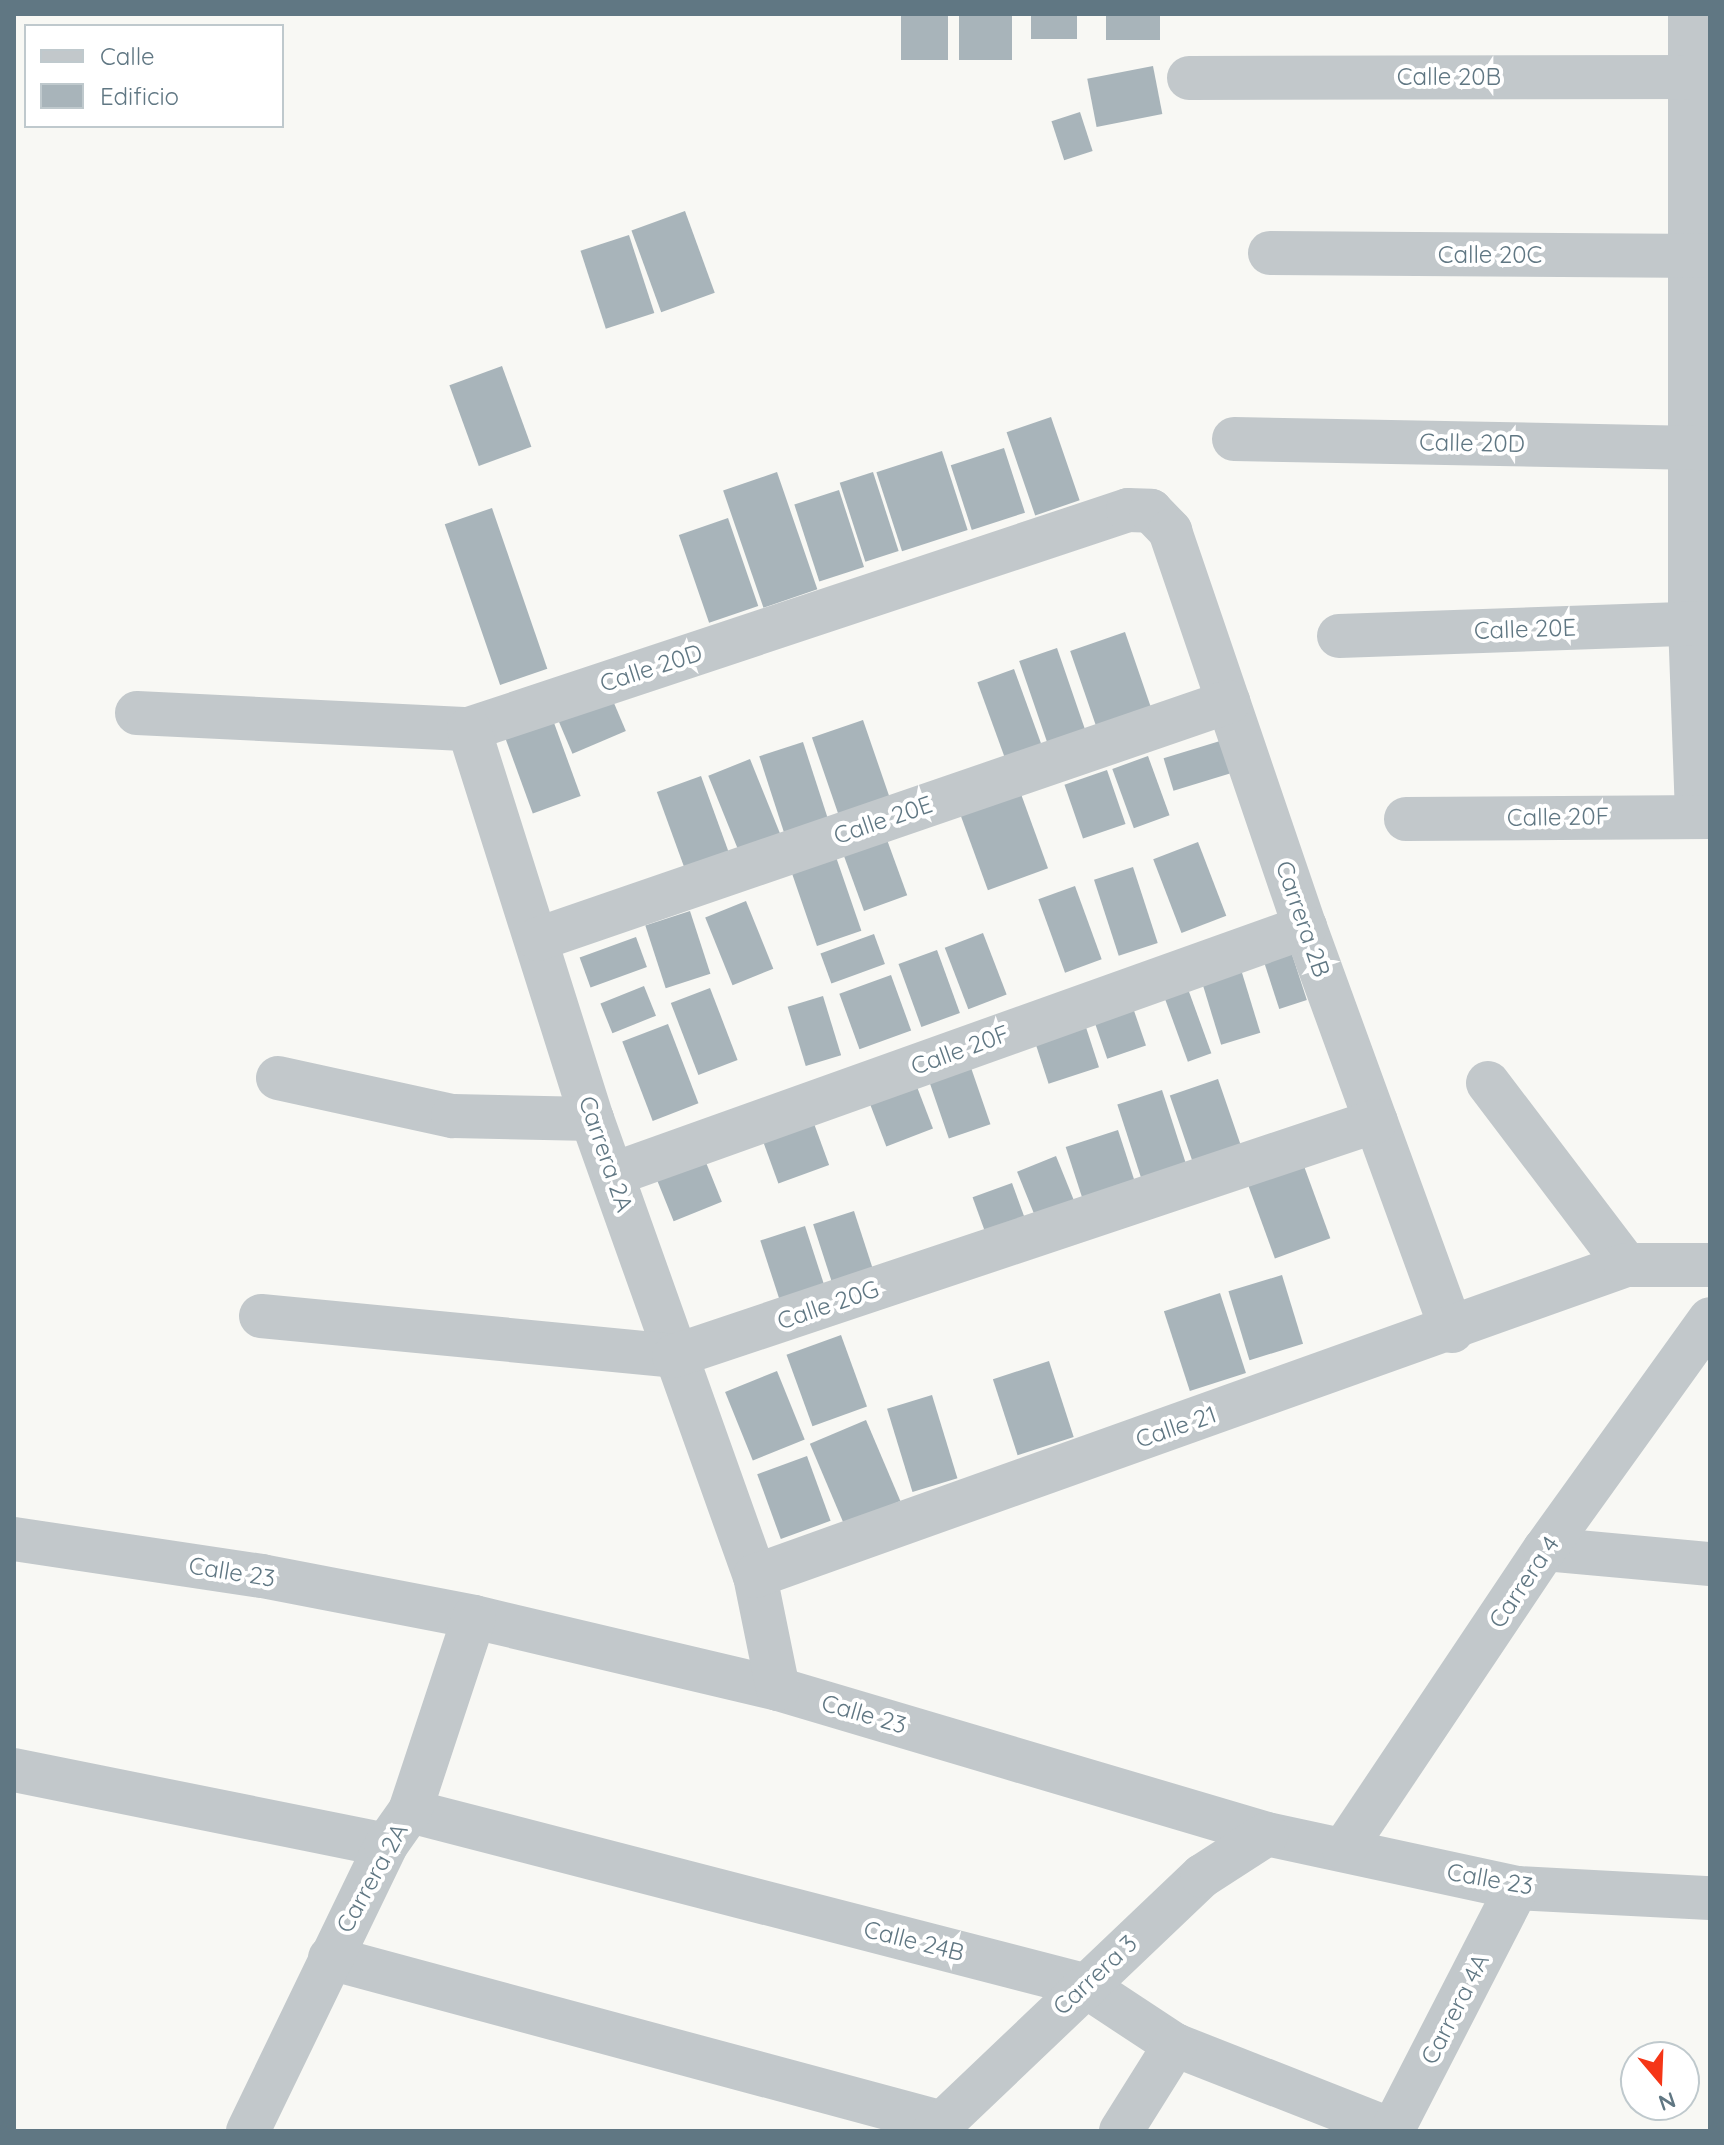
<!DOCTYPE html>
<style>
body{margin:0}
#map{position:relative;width:1724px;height:2145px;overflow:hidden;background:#f8f8f4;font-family:Quicksand,sans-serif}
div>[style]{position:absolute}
.building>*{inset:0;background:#a8b4ba;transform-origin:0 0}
.minor>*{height:44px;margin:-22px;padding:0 22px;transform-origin:22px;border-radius:22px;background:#c2c8cb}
span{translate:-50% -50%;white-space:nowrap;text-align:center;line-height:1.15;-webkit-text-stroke:8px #fff;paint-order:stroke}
.street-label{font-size:24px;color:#607783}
.frame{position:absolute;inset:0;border:16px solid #607783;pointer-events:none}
.legend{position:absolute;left:24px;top:24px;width:260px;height:104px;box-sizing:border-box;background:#fff;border:2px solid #bfc9cd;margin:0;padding:10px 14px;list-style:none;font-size:24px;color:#607783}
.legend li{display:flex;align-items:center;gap:16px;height:40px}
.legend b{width:40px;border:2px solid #bfc9cd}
.north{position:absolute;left:1620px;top:2041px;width:80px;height:80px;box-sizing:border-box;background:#fff;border:2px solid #bfc9cd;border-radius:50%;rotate:161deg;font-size:22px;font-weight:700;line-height:32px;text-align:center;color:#607783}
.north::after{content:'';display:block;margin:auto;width:28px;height:36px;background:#f53617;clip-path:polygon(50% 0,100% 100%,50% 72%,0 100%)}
</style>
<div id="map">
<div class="building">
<i style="left:901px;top:14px;width:47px;height:46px"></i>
<i style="left:959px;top:14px;width:53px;height:46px"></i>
<i style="left:1031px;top:14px;width:46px;height:25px"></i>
<i style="left:1106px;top:14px;width:54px;height:26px"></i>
<i style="left:1153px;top:66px;width:49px;height:67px;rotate:79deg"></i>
<i style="left:1080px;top:112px;width:41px;height:30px;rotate:72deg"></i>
<i style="left:685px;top:211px;width:87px;height:57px;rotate:70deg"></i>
<i style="left:629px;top:235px;width:82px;height:51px;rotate:72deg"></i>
<i style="left:502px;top:366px;width:86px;height:56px;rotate:70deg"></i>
<i style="left:1051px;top:417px;width:88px;height:47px;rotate:71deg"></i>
<i style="left:1004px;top:448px;width:68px;height:56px;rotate:72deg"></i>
<i style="left:942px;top:451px;width:83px;height:69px;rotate:72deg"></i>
<i style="left:777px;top:472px;width:124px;height:57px;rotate:71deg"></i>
<i style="left:873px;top:472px;width:83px;height:35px;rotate:72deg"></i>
<i style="left:839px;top:490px;width:81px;height:47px;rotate:72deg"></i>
<i style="left:492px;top:508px;width:170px;height:50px;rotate:71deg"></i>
<i style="left:728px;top:518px;width:93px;height:52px;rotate:71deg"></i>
<i style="left:1125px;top:632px;width:83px;height:58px;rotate:71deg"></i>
<i style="left:1057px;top:648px;width:92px;height:40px;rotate:71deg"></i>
<i style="left:1014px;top:669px;width:89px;height:39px;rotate:70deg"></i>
<i style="left:611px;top:696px;width:38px;height:58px;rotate:67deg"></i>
<i style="left:553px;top:720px;width:81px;height:51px;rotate:70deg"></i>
<i style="left:863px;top:720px;width:83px;height:54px;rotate:71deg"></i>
<i style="left:1220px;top:741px;width:34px;height:59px;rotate:73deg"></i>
<i style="left:803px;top:742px;width:82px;height:46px;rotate:72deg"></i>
<i style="left:1148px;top:756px;width:63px;height:38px;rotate:70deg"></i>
<i style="left:750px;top:759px;width:84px;height:45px;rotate:68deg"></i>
<i style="left:1107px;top:770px;width:57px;height:45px;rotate:71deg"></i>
<i style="left:701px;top:776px;width:84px;height:47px;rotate:70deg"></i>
<i style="left:1021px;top:794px;width:79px;height:64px;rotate:70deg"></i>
<i style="left:886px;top:837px;width:62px;height:46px;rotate:70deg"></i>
<i style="left:1198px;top:842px;width:79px;height:48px;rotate:69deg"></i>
<i style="left:836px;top:857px;width:78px;height:47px;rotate:71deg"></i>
<i style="left:1133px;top:867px;width:80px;height:41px;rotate:72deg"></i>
<i style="left:1075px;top:886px;width:78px;height:39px;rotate:70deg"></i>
<i style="left:746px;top:901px;width:73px;height:44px;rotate:68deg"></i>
<i style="left:690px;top:911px;width:66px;height:47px;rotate:72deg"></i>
<i style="left:983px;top:933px;width:66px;height:41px;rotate:69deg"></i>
<i style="left:874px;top:934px;width:32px;height:57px;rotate:70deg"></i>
<i style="left:636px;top:937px;width:32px;height:60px;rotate:70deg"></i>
<i style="left:1288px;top:942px;width:61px;height:29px;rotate:72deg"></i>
<i style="left:937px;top:950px;width:67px;height:41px;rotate:70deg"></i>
<i style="left:1239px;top:963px;width:73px;height:41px;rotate:73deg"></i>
<i style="left:891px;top:975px;width:59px;height:55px;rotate:70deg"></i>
<i style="left:1184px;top:978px;width:80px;height:25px;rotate:70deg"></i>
<i style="left:644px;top:986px;width:32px;height:47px;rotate:68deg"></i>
<i style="left:710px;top:988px;width:77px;height:42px;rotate:69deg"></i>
<i style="left:823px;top:996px;width:62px;height:37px;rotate:73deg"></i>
<i style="left:1131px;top:1002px;width:46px;height:41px;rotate:71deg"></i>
<i style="left:1082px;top:1015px;width:55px;height:53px;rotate:72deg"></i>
<i style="left:668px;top:1024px;width:85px;height:49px;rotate:69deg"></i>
<i style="left:968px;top:1059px;width:69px;height:44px;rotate:71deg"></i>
<i style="left:914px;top:1079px;width:53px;height:50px;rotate:69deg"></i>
<i style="left:1218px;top:1079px;width:69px;height:51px;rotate:71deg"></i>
<i style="left:1162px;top:1090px;width:83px;height:47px;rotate:72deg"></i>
<i style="left:812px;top:1118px;width:50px;height:54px;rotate:70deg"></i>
<i style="left:1118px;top:1130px;width:54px;height:55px;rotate:72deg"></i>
<i style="left:1056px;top:1156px;width:48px;height:42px;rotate:68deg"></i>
<i style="left:705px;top:1160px;width:45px;height:52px;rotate:68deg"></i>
<i style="left:1304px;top:1166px;width:77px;height:59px;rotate:70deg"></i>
<i style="left:1012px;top:1183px;width:37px;height:42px;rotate:70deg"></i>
<i style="left:854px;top:1211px;width:64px;height:43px;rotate:72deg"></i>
<i style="left:805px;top:1226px;width:65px;height:47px;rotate:72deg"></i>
<i style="left:1282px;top:1275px;width:72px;height:56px;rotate:73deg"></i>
<i style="left:1220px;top:1293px;width:84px;height:59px;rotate:72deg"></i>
<i style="left:841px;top:1335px;width:76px;height:58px;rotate:70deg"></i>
<i style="left:1049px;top:1361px;width:80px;height:59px;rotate:72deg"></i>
<i style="left:777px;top:1371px;width:74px;height:56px;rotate:68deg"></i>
<i style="left:932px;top:1395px;width:87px;height:47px;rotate:73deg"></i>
<i style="left:866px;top:1420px;width:88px;height:61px;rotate:67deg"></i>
<i style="left:807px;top:1456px;width:69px;height:53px;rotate:70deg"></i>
</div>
<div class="minor">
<i style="left:1690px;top:14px;width:609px;rotate:90deg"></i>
<i style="left:1690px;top:623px;width:193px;rotate:87.9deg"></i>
<i style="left:1189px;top:78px;width:521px;rotate:-0.11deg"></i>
<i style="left:1270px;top:253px;width:440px;rotate:0.4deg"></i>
<i style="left:1234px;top:439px;width:476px;rotate:1.1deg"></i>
<i style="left:1339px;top:636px;width:371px;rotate:-2deg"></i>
<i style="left:137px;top:713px;width:332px;rotate:2.8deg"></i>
<i style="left:469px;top:729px;width:694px;rotate:-18.38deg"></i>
<i style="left:1128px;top:510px;width:23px;rotate:2deg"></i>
<i style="left:1151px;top:511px;width:28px;rotate:46deg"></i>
<i style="left:1170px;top:531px;width:418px;rotate:71.2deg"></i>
<i style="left:1305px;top:927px;width:430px;rotate:70deg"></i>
<i style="left:469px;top:729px;width:409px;rotate:72.5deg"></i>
<i style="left:592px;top:1119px;width:485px;rotate:70.4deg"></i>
<i style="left:1406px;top:819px;width:304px;rotate:-0.4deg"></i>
<i style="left:538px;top:939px;width:730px;rotate:-18.96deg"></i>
<i style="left:278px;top:1078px;width:179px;rotate:12.3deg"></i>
<i style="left:453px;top:1116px;width:139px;rotate:1.2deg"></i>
<i style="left:1488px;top:1083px;width:228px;rotate:52.8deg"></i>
<i style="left:614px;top:1174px;width:734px;rotate:-19.67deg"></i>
<i style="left:261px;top:1316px;width:415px;rotate:5.5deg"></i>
<i style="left:674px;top:1356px;width:740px;rotate:-18.51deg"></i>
<i style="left:14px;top:1539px;width:251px;rotate:8.5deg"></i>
<i style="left:262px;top:1576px;width:216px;rotate:10.9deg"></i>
<i style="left:474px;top:1617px;width:312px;rotate:13.3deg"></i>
<i style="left:778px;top:1689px;width:510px;rotate:16.52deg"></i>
<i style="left:1267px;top:1834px;width:256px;rotate:12.2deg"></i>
<i style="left:1517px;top:1888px;width:193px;rotate:3deg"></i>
<i style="left:1545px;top:1549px;width:166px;rotate:5.2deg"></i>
<i style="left:778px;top:1689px;width:115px;rotate:-101.5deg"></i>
<i style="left:755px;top:1576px;width:925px;rotate:-19.65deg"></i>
<i style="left:1626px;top:1265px;width:84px"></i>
<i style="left:14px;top:1770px;width:379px;rotate:11.4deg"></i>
<i style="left:410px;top:1811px;width:696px;rotate:14.48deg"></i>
<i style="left:1084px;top:1985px;width:109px;rotate:33.4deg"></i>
<i style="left:1175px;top:2045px;width:236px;rotate:21.4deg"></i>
<i style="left:1344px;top:1849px;width:361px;rotate:-56.2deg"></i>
<i style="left:1545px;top:1549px;width:283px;rotate:-54.3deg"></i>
<i style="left:330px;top:1958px;width:631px;rotate:15.07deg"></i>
<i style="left:248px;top:2131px;width:318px;rotate:-64.2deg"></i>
<i style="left:386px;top:1845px;width:42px;rotate:-54.8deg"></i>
<i style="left:410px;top:1811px;width:204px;rotate:-71.7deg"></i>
<i style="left:934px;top:2131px;width:370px;rotate:-43.6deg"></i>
<i style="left:1202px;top:1876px;width:77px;rotate:-32.9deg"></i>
<i style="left:1121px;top:2131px;width:102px;rotate:-57.9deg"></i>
<i style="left:1392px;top:2131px;width:273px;rotate:-62.8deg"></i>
</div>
<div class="street-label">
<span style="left:1449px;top:77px">Calle 20B</span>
<span style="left:1490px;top:255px">Calle 20C</span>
<span style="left:1472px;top:443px;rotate:1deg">Calle 20D</span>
<span style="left:1525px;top:629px;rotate:-2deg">Calle 20E</span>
<span style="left:651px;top:668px;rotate:-18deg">Calle 20D</span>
<span style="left:1558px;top:817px;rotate:-1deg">Calle 20F</span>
<span style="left:883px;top:820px;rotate:-19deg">Calle 20E</span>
<span style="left:1303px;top:919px;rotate:71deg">Carrera 2B</span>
<span style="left:960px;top:1050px;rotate:-20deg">Calle 20F</span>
<span style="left:606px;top:1154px;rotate:71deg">Carrera 2A</span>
<span style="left:828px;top:1305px;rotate:-19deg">Calle 20G</span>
<span style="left:1176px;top:1427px;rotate:-19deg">Calle 21</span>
<span style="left:232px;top:1572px;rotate:9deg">Calle 23</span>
<span style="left:1524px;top:1582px;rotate:-56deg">Carrera 4</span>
<span style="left:864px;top:1714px;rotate:16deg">Calle 23</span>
<span style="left:372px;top:1878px;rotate:-61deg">Carrera 2A</span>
<span style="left:1490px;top:1879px;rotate:10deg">Calle 23</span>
<span style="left:914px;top:1941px;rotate:14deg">Calle 24B</span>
<span style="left:1095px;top:1975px;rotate:-43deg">Carrera 3</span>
<span style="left:1455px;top:2009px;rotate:-63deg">Carrera 4A</span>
</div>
<div class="frame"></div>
<ul class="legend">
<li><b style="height:10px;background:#c2c8cb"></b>Calle</li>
<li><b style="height:22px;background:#a8b4ba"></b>Edificio</li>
</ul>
<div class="north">N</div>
</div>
